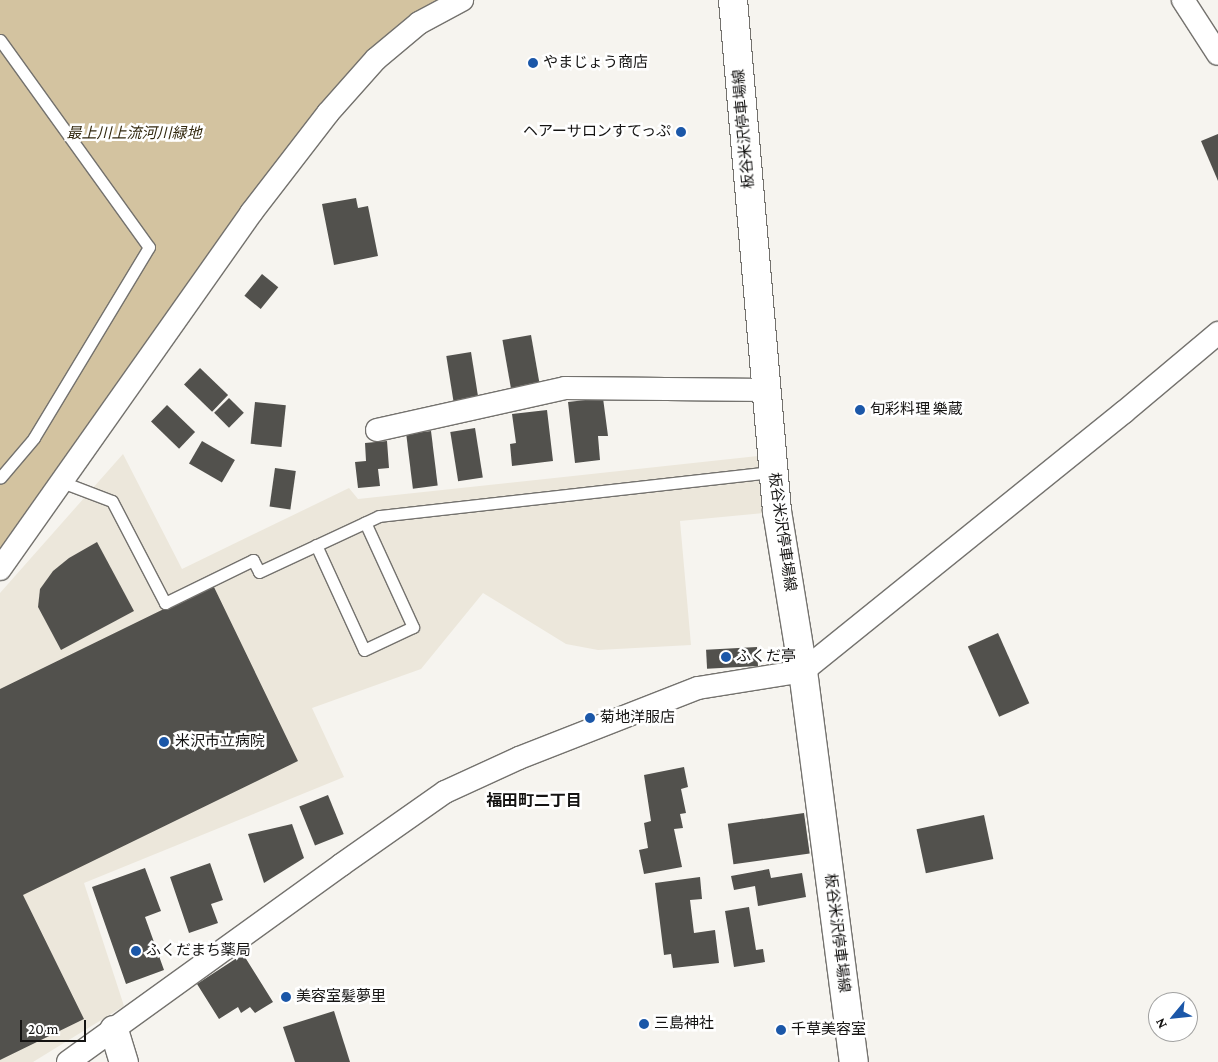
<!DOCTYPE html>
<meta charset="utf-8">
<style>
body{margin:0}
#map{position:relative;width:1218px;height:1062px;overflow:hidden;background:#f6f4ef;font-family:"Crimson Pro","Noto Sans JP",serif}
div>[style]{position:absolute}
.built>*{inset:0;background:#ece7db}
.green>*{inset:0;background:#d3c3a0}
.building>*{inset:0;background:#52514d;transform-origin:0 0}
.roads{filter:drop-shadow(1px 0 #74726e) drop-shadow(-1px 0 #74726e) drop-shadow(0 1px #74726e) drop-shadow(0 -1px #74726e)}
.service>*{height:11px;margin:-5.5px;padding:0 5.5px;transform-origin:5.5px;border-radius:5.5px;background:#fff}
.minor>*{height:22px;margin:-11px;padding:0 11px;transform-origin:11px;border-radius:11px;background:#fff}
.tertiary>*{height:28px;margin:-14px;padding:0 14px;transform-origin:14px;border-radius:14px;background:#fff}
.secondary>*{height:28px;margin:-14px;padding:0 14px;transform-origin:14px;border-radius:14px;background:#fff}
.dots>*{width:14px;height:14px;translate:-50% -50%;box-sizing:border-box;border:2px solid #fff;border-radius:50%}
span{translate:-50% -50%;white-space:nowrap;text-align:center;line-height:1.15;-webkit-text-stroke:5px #fff;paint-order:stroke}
.poi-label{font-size:15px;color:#141312}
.left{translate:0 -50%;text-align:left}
.right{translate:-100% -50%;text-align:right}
.street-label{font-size:15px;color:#141312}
.park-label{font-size:15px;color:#33290f;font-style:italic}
.neighbourhood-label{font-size:16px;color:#141312;font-weight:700}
.north{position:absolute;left:1148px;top:992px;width:50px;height:50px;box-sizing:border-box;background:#fff;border:1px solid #a1a1a0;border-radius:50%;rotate:242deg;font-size:14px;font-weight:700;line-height:20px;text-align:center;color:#141312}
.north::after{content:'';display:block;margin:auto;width:18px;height:22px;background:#1b57a8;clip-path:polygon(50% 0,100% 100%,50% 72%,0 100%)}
.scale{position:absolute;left:20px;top:1020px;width:66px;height:22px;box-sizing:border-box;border:2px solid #141312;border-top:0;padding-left:6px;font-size:15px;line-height:18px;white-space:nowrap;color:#141312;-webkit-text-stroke:4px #fff;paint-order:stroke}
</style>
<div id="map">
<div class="built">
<i style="clip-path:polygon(123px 454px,182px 569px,349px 488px,358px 499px,758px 456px,764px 513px,680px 521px,691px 645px,598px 650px,566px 644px,483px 593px,421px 669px,312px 708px,344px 777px,84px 883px,124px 1006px,33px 1062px,0 1062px,0 593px)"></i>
</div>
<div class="green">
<i style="clip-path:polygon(0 0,441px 0,414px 13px,0 556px)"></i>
</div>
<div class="building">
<i style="clip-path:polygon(1218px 134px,1218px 181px,1201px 141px)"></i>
<i style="clip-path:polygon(356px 198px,358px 208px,368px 206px,378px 256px,334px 265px,322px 204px)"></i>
<i style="left:262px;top:274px;width:21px;height:28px;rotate:39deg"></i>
<i style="left:531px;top:335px;width:51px;height:29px;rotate:80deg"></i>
<i style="left:471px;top:352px;width:51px;height:25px;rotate:81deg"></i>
<i style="left:200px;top:368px;width:39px;height:23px;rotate:44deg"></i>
<i style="left:229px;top:398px;width:21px;height:21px;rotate:45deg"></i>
<i style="clip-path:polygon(603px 398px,608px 436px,598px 436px,600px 460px,575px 463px,568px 402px)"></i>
<i style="left:255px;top:402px;width:31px;height:42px;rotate:6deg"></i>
<i style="left:167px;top:405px;width:39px;height:23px;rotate:44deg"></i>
<i style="clip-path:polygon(547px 410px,553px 461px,512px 466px,510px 444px,516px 443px,512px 414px)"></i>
<i style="left:475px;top:428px;width:50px;height:25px;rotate:81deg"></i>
<i style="left:431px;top:431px;width:55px;height:25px;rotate:83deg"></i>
<i style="left:202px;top:441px;width:38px;height:26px;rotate:30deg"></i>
<i style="clip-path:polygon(387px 441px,389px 468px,378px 469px,380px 486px,358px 488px,355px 462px,366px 461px,365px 443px)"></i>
<i style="left:275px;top:468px;width:21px;height:39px;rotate:8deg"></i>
<i style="clip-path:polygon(97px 542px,134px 611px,61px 650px,38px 607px,40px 589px,53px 571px,69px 558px)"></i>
<i style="clip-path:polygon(213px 585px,298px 761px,23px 895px,84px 1019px,0 1060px,0 689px)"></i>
<i style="left:998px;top:633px;width:77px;height:33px;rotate:66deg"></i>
<i style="left:757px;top:647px;width:19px;height:51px;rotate:87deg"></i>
<i style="clip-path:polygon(684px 767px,688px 787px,681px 789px,686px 813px,680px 814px,683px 828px,674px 829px,682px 867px,644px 874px,639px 850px,648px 848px,644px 823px,651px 821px,644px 775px)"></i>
<i style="left:328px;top:795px;width:42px;height:31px;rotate:68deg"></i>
<i style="left:804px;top:813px;width:41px;height:77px;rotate:82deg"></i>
<i style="left:984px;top:815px;width:45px;height:69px;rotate:78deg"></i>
<i style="clip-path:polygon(292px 824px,304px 858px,264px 883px,248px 834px)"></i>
<i style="clip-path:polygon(210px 863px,223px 900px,211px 904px,218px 923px,189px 933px,170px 877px)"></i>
<i style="clip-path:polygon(145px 868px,161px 911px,145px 917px,164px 970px,126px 984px,92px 887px)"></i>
<i style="clip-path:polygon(769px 869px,771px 878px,802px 873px,806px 897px,758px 906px,755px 886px,734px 890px,731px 876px)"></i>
<i style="clip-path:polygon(700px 877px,702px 899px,690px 900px,694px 933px,715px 930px,719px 963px,673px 968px,671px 954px,664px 955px,655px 883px)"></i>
<i style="clip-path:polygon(749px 907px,756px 950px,763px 949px,765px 962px,734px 967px,725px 911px)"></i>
<i style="clip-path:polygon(243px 954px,273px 1002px,255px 1013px,250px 1007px,241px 1013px,238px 1007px,219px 1019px,197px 984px)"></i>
<i style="clip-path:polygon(334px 1011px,350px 1062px,295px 1062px,283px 1027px)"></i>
</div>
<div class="roads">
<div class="service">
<i style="left:0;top:40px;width:255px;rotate:54.3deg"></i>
<i style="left:149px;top:247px;width:223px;rotate:121.1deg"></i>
<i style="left:34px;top:438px;width:52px;rotate:130.4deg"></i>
<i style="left:62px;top:482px;width:53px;rotate:20.8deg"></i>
<i style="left:112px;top:501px;width:115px;rotate:62.5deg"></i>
<i style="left:165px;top:603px;width:98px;rotate:-26deg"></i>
<i style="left:253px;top:560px;width:13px;rotate:63deg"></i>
<i style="left:259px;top:572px;width:132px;rotate:-25deg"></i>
<i style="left:379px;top:516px;width:396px;rotate:-6.4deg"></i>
<i style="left:316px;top:545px;width:115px;rotate:65.4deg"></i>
<i style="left:364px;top:650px;width:54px;rotate:-25.1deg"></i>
<i style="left:413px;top:627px;width:115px;rotate:-114.6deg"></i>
</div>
<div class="minor">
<i style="left:1183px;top:0;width:64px;rotate:57.1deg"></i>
<i style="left:377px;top:430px;width:193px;rotate:-12.6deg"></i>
<i style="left:565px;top:388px;width:202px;rotate:0.6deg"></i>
<i style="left:0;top:569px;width:436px;rotate:-54.8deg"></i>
<i style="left:251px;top:213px;width:126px;rotate:-52.4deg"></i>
<i style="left:328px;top:113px;width:72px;rotate:-48.4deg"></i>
<i style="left:376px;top:59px;width:56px;rotate:-39.9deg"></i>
<i style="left:419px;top:23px;width:49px;rotate:-28.1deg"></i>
<i style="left:68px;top:1062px;width:337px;rotate:-35.8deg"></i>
<i style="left:341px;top:865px;width:127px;rotate:-35.1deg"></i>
<i style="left:445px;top:792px;width:81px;rotate:-24.7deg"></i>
<i style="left:519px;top:758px;width:192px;rotate:-21.4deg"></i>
<i style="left:698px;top:688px;width:106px;rotate:-9.2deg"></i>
<i style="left:803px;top:671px;width:412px;rotate:-38.9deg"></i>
<i style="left:1124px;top:412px;width:123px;rotate:-40deg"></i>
</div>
<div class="tertiary">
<i style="left:114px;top:1030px;width:34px;rotate:73deg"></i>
</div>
<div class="secondary">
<i style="left:733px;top:0;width:513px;rotate:85.08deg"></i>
<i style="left:777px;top:511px;width:162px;rotate:80.8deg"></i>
<i style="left:803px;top:671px;width:394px;rotate:82.6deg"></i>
</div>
</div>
<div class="dots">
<i style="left:533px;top:63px;background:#1b57a8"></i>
<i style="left:681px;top:132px;background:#1b57a8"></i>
<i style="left:860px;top:410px;background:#1b57a8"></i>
<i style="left:726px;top:657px;background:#1b57a8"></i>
<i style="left:590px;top:718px;background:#1b57a8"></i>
<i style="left:164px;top:742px;background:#1b57a8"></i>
<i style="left:136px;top:951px;background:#1b57a8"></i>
<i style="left:286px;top:997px;background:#1b57a8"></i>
<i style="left:644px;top:1024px;background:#1b57a8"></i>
<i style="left:781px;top:1030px;background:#1b57a8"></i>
</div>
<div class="poi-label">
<span class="left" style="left:543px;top:63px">やまじょう商店</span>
<span class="right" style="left:671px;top:132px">ヘアーサロンすてっぷ</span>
<span class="left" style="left:870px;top:410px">旬彩料理 樂蔵</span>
<span class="left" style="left:736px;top:657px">ふくだ亭</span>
<span class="left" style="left:600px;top:718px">菊地洋服店</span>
<span class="left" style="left:175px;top:742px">米沢市立病院</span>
<span class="left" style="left:146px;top:951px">ふくだまち薬局</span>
<span class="left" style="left:296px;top:997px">美容室髪夢里</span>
<span class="left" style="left:654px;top:1024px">三島神社</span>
<span class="left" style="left:791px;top:1030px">千草美容室</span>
</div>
<div class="street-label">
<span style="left:744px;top:129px;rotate:-95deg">板谷米沢停車場線</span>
<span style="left:782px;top:532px;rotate:82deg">板谷米沢停車場線</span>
<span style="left:837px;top:933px;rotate:83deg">板谷米沢停車場線</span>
</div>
<div class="park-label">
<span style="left:134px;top:134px">最上川上流河川緑地</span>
</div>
<div class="neighbourhood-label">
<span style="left:534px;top:801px">福田町二丁目</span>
</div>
<div class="north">N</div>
<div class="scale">20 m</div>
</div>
